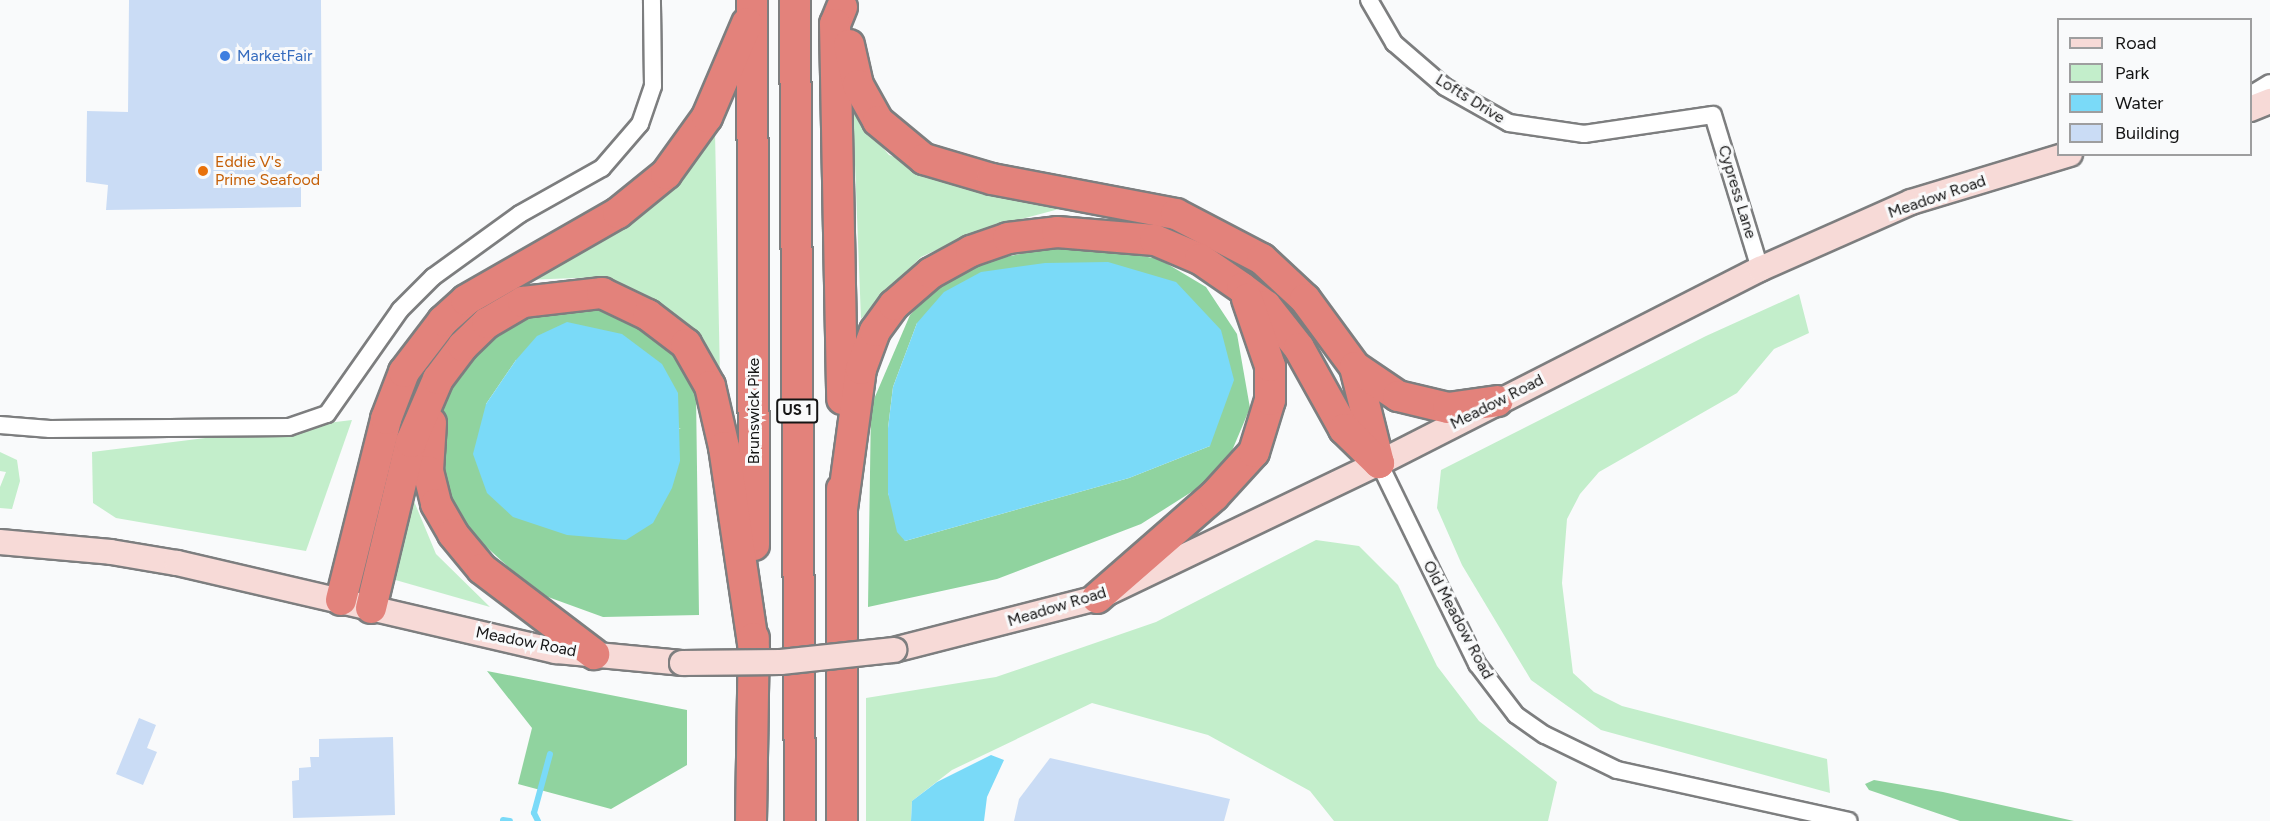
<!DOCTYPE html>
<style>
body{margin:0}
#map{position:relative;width:2270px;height:821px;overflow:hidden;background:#f9fafb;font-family:Figtree,sans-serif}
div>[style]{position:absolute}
.green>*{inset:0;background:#c3eecb}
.forest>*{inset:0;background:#90d39f}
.water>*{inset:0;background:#7adaf8}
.stream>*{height:6px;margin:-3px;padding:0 3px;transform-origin:3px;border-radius:3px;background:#7adaf8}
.building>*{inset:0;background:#cadcf5}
.roads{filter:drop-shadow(2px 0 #7d7e7f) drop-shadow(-2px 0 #7d7e7f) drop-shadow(0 2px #7d7e7f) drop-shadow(0 -2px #7d7e7f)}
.street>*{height:16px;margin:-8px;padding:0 8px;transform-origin:8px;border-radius:8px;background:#fff}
.secondary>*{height:24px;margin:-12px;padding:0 12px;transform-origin:12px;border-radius:12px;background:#f7dad7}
.highway>*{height:30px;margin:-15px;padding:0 15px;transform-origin:15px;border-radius:15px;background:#e3827b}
.bridges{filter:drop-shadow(2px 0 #7d7e7f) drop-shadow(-2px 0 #7d7e7f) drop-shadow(0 2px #7d7e7f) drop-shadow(0 -2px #7d7e7f)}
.secondary-bridge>*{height:24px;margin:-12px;padding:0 12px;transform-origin:12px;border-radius:12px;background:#f7dad7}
.dots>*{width:16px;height:16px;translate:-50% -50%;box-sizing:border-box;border:3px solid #f9fafb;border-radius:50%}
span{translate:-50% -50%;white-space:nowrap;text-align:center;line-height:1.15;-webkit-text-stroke:6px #f9fafb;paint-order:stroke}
.shield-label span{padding:2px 4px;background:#f9fafb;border:2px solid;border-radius:4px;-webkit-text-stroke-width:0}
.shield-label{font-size:15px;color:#151515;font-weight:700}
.shop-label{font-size:16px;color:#366cbe}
.left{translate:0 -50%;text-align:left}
.street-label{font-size:16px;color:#151515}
.food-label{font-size:16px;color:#c56008}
.legend{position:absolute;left:2057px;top:18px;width:195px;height:138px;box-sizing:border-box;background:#f9fafb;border:2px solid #9e9e9f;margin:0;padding:8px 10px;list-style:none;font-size:18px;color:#151515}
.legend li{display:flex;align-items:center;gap:12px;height:30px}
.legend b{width:30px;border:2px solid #9e9e9f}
</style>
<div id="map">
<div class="green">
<i style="clip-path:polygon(853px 113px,889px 155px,962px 182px,1059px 209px,980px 230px,921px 257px,861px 319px)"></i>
<i style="clip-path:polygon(715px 132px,720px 378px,661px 306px,602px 277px,524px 280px,652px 200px)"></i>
<i style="clip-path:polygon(1799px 294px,1809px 333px,1774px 349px,1737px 393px,1599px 472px,1580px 494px,1567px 519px,1562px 583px,1573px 673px,1594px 692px,1622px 706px,1827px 759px,1830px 793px,1601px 730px,1531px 680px,1462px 565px,1437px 508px,1441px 470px,1706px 336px)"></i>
<i style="clip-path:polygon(352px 420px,306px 551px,116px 518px,93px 503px,92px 452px)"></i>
<i style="clip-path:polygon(0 452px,17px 460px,20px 481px,12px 509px,0 508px,0 487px,6px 472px,0 471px)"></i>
<i style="clip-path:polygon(411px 494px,436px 554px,490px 607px,392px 579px)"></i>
<i style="clip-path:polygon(1316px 540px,1359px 546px,1398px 585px,1437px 666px,1479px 721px,1557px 782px,1548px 821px,1334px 821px,1310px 791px,1208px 735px,1092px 703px,952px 770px,912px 801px,911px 821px,866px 821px,866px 698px,996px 677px,1156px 622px)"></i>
</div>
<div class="forest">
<i style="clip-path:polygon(evenodd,1074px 244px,1159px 259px,1206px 287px,1237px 334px,1250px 408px,1223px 472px,1141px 524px,997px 579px,868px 607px,871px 406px,910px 315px,956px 266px,1074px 244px,917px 323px,1210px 446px,1129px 478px,905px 541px,888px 493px,888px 428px,893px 387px,917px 323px)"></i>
<i style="clip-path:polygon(evenodd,596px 302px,660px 333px,696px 394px,699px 615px,603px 617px,537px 593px,458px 521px,435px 465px,443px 388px,479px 338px,535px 308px,596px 302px,516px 360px,681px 429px,486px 404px,516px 360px)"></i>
<i style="clip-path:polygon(487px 671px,687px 710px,687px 765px,611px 809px,518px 784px,532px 728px)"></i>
<i style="clip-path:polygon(1874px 780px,1943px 792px,2074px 821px,1960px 821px,1869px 790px,1865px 784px)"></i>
</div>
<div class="water">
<i style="clip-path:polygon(1108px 262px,1176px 282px,1221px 330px,1234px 380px,1210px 446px,1129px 478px,905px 541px,897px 532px,888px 493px,888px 428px,893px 387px,917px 323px,944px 292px,981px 272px,1045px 263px)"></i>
<i style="clip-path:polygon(567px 322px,622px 334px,662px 364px,678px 393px,680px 461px,672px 488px,653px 523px,626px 540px,567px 535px,513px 517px,487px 493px,473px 454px,486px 404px,516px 360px,537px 336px)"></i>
<i style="clip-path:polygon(991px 755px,1004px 760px,987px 797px,984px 821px,911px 821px,912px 801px,937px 782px)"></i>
</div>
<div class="stream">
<i style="left:503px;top:820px;width:7px;rotate:8deg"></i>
<i style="left:538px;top:821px;width:9px;rotate:-117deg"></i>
<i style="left:534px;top:813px;width:61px;rotate:-74.8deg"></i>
</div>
<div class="building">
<i style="clip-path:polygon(129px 0,321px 0,322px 182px,301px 180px,301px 207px,106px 210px,108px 185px,86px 182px,87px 111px,128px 112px)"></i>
<i style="clip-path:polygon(139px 718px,156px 725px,147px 748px,157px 752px,143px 785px,116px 774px)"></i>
<i style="clip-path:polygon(393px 737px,395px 815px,293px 818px,292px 781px,299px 780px,299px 768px,311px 767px,310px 757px,319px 757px,319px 739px)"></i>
<i style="clip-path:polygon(1050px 758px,1230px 799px,1224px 821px,1014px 821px,1019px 799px)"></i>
</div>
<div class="roads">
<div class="street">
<i style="left:1369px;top:0;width:50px;rotate:59.8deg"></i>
<i style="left:1394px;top:43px;width:67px;rotate:40.8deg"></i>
<i style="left:1445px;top:87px;width:73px;rotate:29.4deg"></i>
<i style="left:1509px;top:123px;width:76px;rotate:8.3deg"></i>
<i style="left:1584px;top:134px;width:130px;rotate:-8.4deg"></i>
<i style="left:1713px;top:115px;width:161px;rotate:73deg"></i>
<i style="left:2250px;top:95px;width:23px;rotate:-31deg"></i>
<i style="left:0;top:425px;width:50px;rotate:4.6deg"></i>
<i style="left:50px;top:429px;width:239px;rotate:-0.5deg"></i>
<i style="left:289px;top:427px;width:40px;rotate:-18.9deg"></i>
<i style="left:327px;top:414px;width:127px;rotate:-54.9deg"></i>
<i style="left:400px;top:310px;width:47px;rotate:-45deg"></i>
<i style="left:433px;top:277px;width:107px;rotate:-35.9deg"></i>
<i style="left:520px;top:214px;width:94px;rotate:-29.3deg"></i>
<i style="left:602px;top:168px;width:58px;rotate:-49.2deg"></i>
<i style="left:640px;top:124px;width:40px;rotate:-71.1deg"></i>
<i style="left:653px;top:86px;width:86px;rotate:-90.7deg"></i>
<i style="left:1379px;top:463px;width:224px;rotate:64deg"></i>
<i style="left:1477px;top:664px;width:64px;rotate:52.6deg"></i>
<i style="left:1516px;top:715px;width:35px;rotate:35deg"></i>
<i style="left:1545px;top:735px;width:80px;rotate:25.9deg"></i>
<i style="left:1617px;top:770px;width:237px;rotate:12.4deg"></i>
</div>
<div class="secondary">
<i style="left:2250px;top:109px;width:22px;rotate:-22deg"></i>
<i style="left:0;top:542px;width:111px;rotate:5.1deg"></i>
<i style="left:111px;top:552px;width:67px;rotate:9.5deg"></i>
<i style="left:177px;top:563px;width:389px;rotate:13.1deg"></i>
<i style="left:556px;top:651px;width:127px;rotate:5.4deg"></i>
<i style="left:894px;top:650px;width:210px;rotate:-14.4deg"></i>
<i style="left:1097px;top:598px;width:313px;rotate:-25.6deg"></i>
<i style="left:1379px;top:463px;width:428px;rotate:-27deg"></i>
<i style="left:1760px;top:269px;width:165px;rotate:-23.9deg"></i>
<i style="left:1911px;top:202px;width:166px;rotate:-16.8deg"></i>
</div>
<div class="highway">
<i style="left:752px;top:0;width:545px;rotate:89.79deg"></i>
<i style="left:795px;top:0;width:821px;rotate:89.65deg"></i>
<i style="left:842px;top:7px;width:18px;rotate:112deg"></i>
<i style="left:835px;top:24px;width:375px;rotate:88.9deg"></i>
<i style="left:849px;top:45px;width:41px;rotate:77.3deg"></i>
<i style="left:858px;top:85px;width:41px;rotate:60.9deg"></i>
<i style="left:878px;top:121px;width:60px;rotate:39.6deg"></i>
<i style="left:924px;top:159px;width:71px;rotate:16.4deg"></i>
<i style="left:992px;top:179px;width:187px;rotate:10.8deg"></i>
<i style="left:1176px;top:214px;width:97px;rotate:27.6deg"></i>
<i style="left:1262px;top:259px;width:59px;rotate:42.9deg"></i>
<i style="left:1305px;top:299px;width:84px;rotate:53.7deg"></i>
<i style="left:1355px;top:367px;width:99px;rotate:76deg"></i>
<i style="left:1355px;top:367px;width:52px;rotate:34deg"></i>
<i style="left:1398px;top:396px;width:51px;rotate:13.5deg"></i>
<i style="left:1448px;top:408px;width:50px;rotate:-8deg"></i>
<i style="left:431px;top:423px;width:48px;rotate:93.6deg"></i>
<i style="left:428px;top:471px;width:34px;rotate:76deg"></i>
<i style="left:436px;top:504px;width:34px;rotate:60deg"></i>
<i style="left:453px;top:534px;width:45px;rotate:50.4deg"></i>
<i style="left:482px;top:569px;width:141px;rotate:37.2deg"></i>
<i style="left:842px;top:509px;width:141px;rotate:-82.3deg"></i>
<i style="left:861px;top:369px;width:40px;rotate:-69.8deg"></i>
<i style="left:875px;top:331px;width:32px;rotate:-54deg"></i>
<i style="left:894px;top:305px;width:49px;rotate:-40.9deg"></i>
<i style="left:931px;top:273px;width:46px;rotate:-28.8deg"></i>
<i style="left:971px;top:251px;width:39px;rotate:-19deg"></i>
<i style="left:1008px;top:238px;width:49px;rotate:-7deg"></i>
<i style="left:1057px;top:232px;width:98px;rotate:4.7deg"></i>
<i style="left:1155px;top:240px;width:49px;rotate:22.9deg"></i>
<i style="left:1200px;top:259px;width:51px;rotate:34.6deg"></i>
<i style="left:1242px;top:288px;width:30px;rotate:37deg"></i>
<i style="left:1266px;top:306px;width:53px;rotate:51.8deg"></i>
<i style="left:1299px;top:348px;width:93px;rotate:60.9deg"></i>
<i style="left:1344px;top:429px;width:49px;rotate:44.2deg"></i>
<i style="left:1097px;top:598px;width:155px;rotate:-41.1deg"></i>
<i style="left:1214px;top:496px;width:59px;rotate:-47.7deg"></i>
<i style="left:1254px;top:452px;width:54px;rotate:-72.9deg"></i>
<i style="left:1270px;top:400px;width:34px;rotate:-90deg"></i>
<i style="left:1270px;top:366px;width:71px;rotate:-108.9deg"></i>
<i style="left:341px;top:600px;width:187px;rotate:-76deg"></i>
<i style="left:386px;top:419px;width:50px;rotate:-69deg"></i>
<i style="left:404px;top:372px;width:64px;rotate:-52.6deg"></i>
<i style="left:443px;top:321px;width:31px;rotate:-42deg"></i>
<i style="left:466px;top:300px;width:175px;rotate:-29.8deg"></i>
<i style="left:618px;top:213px;width:62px;rotate:-39.1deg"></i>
<i style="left:666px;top:174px;width:70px;rotate:-54.3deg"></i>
<i style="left:707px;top:117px;width:102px;rotate:-66.9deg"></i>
<i style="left:371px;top:608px;width:171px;rotate:-76.5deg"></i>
<i style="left:411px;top:442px;width:69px;rotate:-66.8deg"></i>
<i style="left:438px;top:379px;width:41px;rotate:-52.9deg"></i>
<i style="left:463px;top:346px;width:33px;rotate:-44deg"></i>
<i style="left:487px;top:323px;width:42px;rotate:-30.3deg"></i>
<i style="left:523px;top:302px;width:80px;rotate:-6.5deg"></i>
<i style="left:602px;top:293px;width:51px;rotate:25.6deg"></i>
<i style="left:648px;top:315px;width:48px;rotate:37.3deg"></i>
<i style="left:686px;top:344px;width:48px;rotate:60.3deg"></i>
<i style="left:710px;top:386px;width:63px;rotate:77.1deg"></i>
<i style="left:724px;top:447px;width:212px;rotate:81.6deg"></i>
<i style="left:751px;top:821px;width:183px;rotate:-89.1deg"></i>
<i style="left:842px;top:821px;width:332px;rotate:-90deg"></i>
</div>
</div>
<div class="bridges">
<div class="secondary-bridge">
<i style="left:682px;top:663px;width:99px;rotate:-0.6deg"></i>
<i style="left:781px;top:662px;width:114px;rotate:-6.1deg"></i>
</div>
</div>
<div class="dots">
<i style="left:225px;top:56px;background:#3f7fe0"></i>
<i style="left:203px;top:171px;background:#e8710a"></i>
</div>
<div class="shield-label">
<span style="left:797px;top:411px">US 1</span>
</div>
<div class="shop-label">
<span class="left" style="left:237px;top:56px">MarketFair</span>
</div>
<div class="street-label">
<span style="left:1470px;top:99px;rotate:32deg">Lofts Drive</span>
<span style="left:1737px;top:192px;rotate:73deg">Cypress Lane</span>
<span style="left:1937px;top:197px;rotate:-19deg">Meadow Road</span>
<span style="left:1497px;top:402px;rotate:-27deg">Meadow Road</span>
<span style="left:754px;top:411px;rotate:-90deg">Brunswick Pike</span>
<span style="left:1057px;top:607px;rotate:-17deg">Meadow Road</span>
<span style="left:1458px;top:620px;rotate:62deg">Old Meadow Road</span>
<span style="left:526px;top:642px;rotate:11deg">Meadow Road</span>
</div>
<div class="food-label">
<span class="left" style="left:215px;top:171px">Eddie V's<br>Prime Seafood</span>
</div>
<ul class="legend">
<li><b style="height:8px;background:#f7dad7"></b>Road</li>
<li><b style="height:16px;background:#c3eecb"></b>Park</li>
<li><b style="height:16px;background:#7adaf8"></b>Water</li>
<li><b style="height:16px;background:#cadcf5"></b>Building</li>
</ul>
</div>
